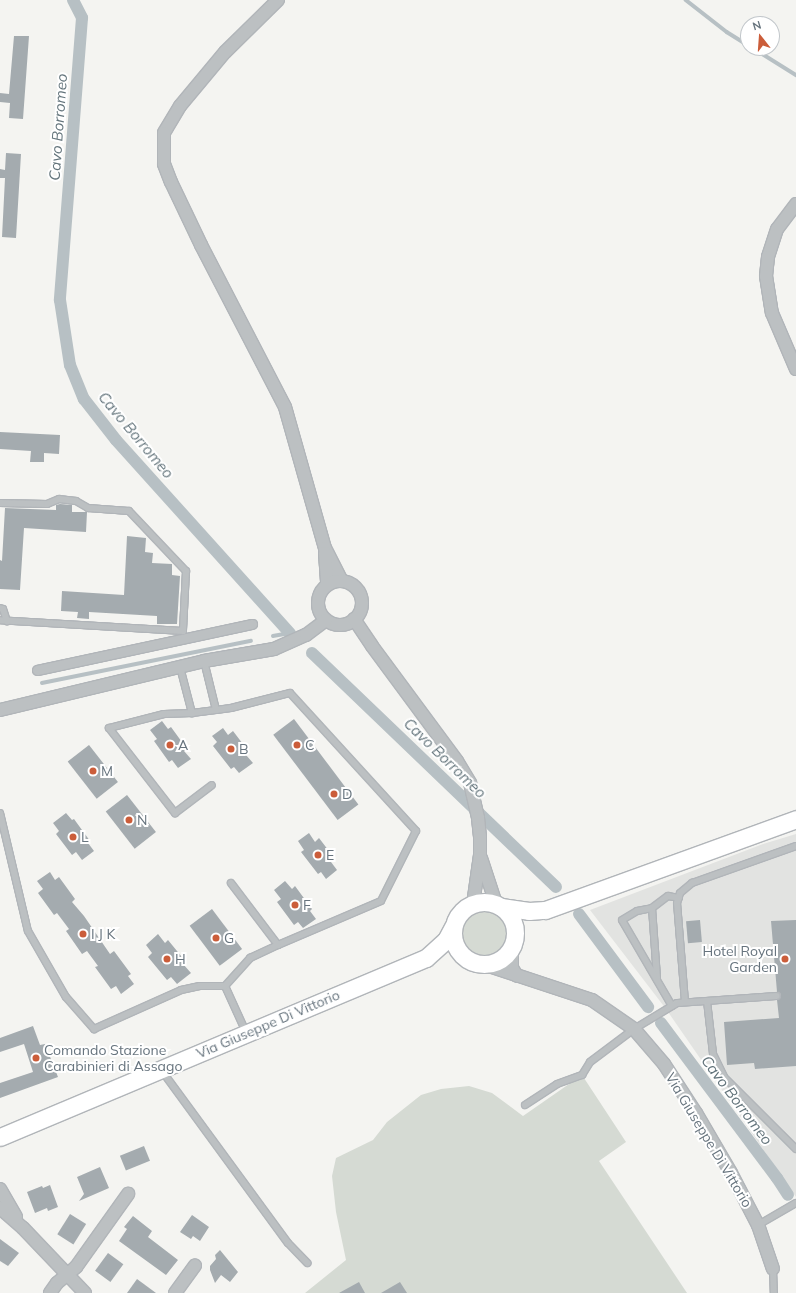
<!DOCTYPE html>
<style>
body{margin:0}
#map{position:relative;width:796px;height:1293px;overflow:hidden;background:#f4f4f1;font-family:Mulish,sans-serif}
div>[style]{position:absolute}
.built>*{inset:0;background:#e2e3e1}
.green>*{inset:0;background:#d5dad3}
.round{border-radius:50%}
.stream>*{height:3.5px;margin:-1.75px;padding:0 1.75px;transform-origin:1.75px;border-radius:1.75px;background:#b7c0c4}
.canal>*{height:12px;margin:-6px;padding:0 6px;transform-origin:6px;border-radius:6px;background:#b7c0c4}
.building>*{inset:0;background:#a4abaf;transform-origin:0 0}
.roads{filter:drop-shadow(1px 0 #b1b5b9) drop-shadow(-1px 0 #b1b5b9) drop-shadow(0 1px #b1b5b9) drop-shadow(0 -1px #b1b5b9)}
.service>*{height:6px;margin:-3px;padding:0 3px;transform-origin:3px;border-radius:3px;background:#bcc0c2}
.pedestrian>*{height:9px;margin:-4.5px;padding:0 4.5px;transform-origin:4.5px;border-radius:4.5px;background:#bcc0c2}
.minor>*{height:12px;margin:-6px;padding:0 6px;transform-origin:6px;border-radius:6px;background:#bcc0c2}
.minor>.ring{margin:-6px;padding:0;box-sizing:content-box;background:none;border:12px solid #bcc0c2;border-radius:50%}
.secondary>*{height:17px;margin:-8.5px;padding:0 8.5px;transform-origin:8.5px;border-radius:8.5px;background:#fff}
.secondary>.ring{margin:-8.5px;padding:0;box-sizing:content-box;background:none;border:17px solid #fff;border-radius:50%}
.dots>*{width:11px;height:11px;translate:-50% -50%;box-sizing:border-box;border:2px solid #fff;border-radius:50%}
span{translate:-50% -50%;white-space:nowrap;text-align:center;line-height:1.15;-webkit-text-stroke:4px #fff;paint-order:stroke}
.poi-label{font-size:14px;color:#67747e}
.left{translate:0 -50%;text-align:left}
.right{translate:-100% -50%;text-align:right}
.street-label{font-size:14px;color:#67747e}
.water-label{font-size:15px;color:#63747b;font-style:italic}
.north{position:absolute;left:740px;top:16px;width:40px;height:40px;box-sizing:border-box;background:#fff;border:1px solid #c2c7cb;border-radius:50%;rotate:343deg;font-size:11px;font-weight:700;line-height:16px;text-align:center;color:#67747e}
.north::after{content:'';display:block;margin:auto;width:14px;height:18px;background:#cb5d3a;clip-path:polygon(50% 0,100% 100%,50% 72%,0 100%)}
</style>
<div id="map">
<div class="built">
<i style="clip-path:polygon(796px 834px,796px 1197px,666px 1009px,590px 910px,763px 844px)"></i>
</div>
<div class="green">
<i class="round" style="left:460px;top:909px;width:48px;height:48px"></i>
<i style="clip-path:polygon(582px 1075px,626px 1142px,599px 1161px,687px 1293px,305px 1293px,346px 1260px,336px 1212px,332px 1176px,336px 1158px,373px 1140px,387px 1122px,421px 1095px,441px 1089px,469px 1086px,492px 1093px,523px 1116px)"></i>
</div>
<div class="stream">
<i style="left:686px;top:0;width:52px;rotate:38deg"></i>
<i style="left:727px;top:32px;width:25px;rotate:32deg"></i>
<i style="left:753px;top:48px;width:51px;rotate:32.1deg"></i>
<i style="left:273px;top:636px;width:17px;rotate:-10deg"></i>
<i style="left:42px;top:683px;width:213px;rotate:-11.4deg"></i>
</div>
<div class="canal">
<i style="left:73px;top:0;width:20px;rotate:63deg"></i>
<i style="left:82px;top:18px;width:283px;rotate:94.5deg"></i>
<i style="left:60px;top:300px;width:66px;rotate:81.3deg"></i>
<i style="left:70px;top:365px;width:37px;rotate:68deg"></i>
<i style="left:84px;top:399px;width:52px;rotate:52deg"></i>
<i style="left:116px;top:440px;width:260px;rotate:48deg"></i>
<i style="left:312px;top:653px;width:338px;rotate:43.8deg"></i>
<i style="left:579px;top:914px;width:116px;rotate:53.4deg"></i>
<i style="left:661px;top:1023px;width:194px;rotate:53.2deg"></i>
<i style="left:777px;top:1178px;width:20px;rotate:57deg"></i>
</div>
<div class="building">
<i style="clip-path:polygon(14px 36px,29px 36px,23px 119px,9px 118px,10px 103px,0 102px,0 93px,9px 94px)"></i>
<i style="clip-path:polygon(6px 153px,21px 154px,16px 238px,2px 237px,5px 178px,0 178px,0 169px,5px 170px)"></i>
<i style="clip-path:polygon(0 432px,60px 435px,59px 454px,44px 453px,44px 462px,30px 462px,31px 451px,0 449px)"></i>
<i style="clip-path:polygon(60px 504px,72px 505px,72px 512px,87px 512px,86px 532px,24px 528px,20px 590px,0 589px,0 560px,2px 561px,5px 508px,56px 510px,56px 505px)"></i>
<i style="clip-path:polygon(127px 536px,146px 538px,145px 552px,153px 553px,152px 563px,172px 564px,172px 575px,180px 576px,177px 624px,157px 624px,157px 616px,89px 612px,89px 619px,77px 618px,78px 612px,61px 611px,62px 591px,124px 595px)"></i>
<i style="left:294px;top:719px;width:107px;height:26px;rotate:53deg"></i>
<i style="clip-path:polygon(162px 721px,168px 729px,171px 727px,187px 749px,184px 751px,191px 759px,178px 768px,172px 760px,169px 762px,154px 741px,157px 739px,150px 730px)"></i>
<i style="clip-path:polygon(223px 728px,228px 735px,233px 731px,249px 752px,246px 755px,253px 763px,239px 773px,234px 767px,231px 769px,213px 746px,217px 742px,212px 736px)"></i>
<i style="left:89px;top:745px;width:47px;height:27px;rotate:52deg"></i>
<i style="left:127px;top:795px;width:47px;height:27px;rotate:52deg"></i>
<i style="clip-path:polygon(66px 813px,72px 820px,74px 819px,90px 841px,88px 843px,94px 851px,82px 860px,76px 852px,72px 855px,56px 834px,59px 831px,53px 823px)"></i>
<i style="clip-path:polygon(309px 833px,315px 842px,319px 838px,335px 859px,331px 862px,337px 870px,326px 879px,321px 872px,318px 874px,301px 852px,304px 850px,298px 841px)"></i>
<i style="clip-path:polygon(50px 872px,55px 880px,59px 877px,75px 899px,72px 902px,84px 916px,110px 954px,114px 951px,131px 974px,128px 976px,134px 984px,121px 994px,116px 986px,111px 989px,95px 967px,98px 966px,87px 951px,82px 954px,66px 931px,69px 929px,57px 913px,54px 915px,38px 893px,43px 889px,37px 881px)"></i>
<i style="clip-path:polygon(285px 881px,292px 889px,295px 886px,312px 909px,310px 911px,316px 919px,303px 928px,298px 922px,294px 925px,277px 902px,281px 899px,274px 890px)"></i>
<i style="left:212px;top:909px;width:50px;height:28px;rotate:53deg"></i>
<i style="left:700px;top:920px;width:22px;height:14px;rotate:85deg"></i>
<i style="clip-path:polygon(796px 920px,796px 1066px,755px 1069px,754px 1063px,727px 1065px,724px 1022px,779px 1018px,777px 1000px,781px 996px,780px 993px,777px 992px,771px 921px)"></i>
<i style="clip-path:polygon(158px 934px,165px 943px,168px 940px,186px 962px,183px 964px,191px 973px,177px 984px,171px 977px,167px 980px,148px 957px,152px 953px,146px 945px)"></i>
<i style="clip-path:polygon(33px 1026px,40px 1045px,45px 1044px,58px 1077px,0 1098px,0 1083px,33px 1072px,24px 1044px,0 1052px,0 1038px)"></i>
<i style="left:144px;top:1146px;width:16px;height:26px;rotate:68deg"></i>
<i style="clip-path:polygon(100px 1167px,109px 1188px,79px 1201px,84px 1194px,77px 1177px)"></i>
<i style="clip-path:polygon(50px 1185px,58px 1207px,48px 1211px,47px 1208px,35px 1213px,27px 1192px,42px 1186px,43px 1188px)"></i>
<i style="left:70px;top:1214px;width:19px;height:24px;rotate:32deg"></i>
<i style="clip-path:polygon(192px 1215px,209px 1227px,200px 1241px,193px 1236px,191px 1239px,180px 1232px)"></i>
<i style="clip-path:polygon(133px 1216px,152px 1231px,148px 1237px,178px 1260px,166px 1275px,119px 1241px,127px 1229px,124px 1227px)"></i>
<i style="clip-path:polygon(0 1239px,19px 1253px,8px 1266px,0 1261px)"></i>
<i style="clip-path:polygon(220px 1250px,238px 1272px,230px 1282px,221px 1275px,215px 1283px,210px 1270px,210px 1266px,216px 1259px,215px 1255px)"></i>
<i style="left:108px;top:1253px;width:19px;height:22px;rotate:36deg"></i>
<i style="clip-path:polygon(137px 1279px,156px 1293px,127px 1293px)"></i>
<i style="clip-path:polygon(359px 1282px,365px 1293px,339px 1293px)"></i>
<i style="clip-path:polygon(400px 1282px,407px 1293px,381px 1293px)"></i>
</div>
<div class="roads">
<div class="service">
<i style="left:0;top:503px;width:47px;rotate:1.2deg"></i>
<i style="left:47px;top:504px;width:13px;rotate:-23deg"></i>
<i style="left:59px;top:499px;width:17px;rotate:7deg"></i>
<i style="left:76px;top:501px;width:14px;rotate:30deg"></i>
<i style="left:88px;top:508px;width:41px;rotate:4.2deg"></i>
<i style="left:129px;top:511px;width:83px;rotate:46.5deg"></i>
<i style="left:186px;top:571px;width:60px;rotate:92.9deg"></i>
<i style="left:183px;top:631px;width:183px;rotate:-176.6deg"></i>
<i style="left:0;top:608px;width:3px;rotate:18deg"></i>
<i style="left:3px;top:609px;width:13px;rotate:72deg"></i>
<i style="left:204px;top:661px;width:50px;rotate:76.2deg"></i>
<i style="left:216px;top:710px;width:15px;rotate:-8deg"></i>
<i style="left:231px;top:708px;width:61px;rotate:-14.3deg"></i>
<i style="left:290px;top:693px;width:187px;rotate:47.6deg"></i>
<i style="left:416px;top:831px;width:78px;rotate:116.6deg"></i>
<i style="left:381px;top:901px;width:112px;rotate:156.9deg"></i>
<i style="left:180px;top:667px;width:48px;rotate:75.4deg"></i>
<i style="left:192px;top:713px;width:24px;rotate:-7deg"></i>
<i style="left:192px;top:713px;width:28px;rotate:178deg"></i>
<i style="left:164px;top:714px;width:57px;rotate:165.7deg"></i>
<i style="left:109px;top:728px;width:108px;rotate:52.2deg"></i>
<i style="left:175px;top:813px;width:46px;rotate:-37.1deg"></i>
<i style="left:0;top:813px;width:121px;rotate:76.7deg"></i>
<i style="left:28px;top:931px;width:76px;rotate:60.1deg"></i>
<i style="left:66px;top:997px;width:43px;rotate:48.8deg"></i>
<i style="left:94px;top:1029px;width:95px;rotate:-24.1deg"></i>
<i style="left:181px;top:990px;width:19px;rotate:-12deg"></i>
<i style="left:200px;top:986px;width:25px"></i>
<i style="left:225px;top:986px;width:51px;rotate:65.5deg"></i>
<i style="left:652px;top:908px;width:70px;rotate:85.9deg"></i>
<i style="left:225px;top:986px;width:38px;rotate:-48deg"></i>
<i style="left:250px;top:958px;width:31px;rotate:-25deg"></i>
<i style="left:278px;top:945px;width:78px;rotate:-127.2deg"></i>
<i style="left:707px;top:1001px;width:53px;rotate:83.5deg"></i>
<i style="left:713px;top:1054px;width:25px;rotate:64deg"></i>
<i style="left:724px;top:1077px;width:102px;rotate:45deg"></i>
<i style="left:685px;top:1002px;width:99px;rotate:-94.6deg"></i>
<i style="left:677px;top:903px;width:10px;rotate:-73deg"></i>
<i style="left:680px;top:893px;width:16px;rotate:-40deg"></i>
<i style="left:692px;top:883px;width:110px;rotate:-19.6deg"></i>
<i style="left:672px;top:1006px;width:99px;rotate:-120.2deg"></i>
<i style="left:622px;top:920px;width:17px;rotate:-31deg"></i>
<i style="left:637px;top:911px;width:15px;rotate:-11deg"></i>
<i style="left:652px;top:908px;width:20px;rotate:-37deg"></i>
<i style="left:668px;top:896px;width:11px;rotate:10deg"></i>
<i style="left:162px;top:1071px;width:213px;rotate:53.8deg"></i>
<i style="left:288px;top:1243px;width:28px;rotate:46deg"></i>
<i style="left:525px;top:1105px;width:38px;rotate:-33deg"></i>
<i style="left:557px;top:1084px;width:27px;rotate:-20deg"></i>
<i style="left:582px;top:1075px;width:15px;rotate:-58deg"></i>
<i style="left:590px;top:1062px;width:55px;rotate:-36.9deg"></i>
<i style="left:634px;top:1029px;width:50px;rotate:-31.2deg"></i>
<i style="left:677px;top:1003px;width:100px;rotate:-4deg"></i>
<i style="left:758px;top:1225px;width:44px;rotate:-30.1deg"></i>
<i style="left:773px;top:1269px;width:24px;rotate:88deg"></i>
</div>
<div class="pedestrian">
<i style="left:37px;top:670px;width:220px;rotate:-12.1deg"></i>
</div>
<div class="minor">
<i style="left:278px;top:0;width:74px;rotate:135.5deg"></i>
<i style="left:225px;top:52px;width:70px;rotate:129.8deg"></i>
<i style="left:180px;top:106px;width:31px;rotate:121deg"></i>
<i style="left:164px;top:133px;width:31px;rotate:90deg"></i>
<i style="left:164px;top:164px;width:19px;rotate:69deg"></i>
<i style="left:171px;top:182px;width:70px;rotate:64.5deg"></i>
<i style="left:201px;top:245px;width:182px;rotate:62.6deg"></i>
<i style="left:285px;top:407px;width:147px;rotate:74.2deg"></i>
<i style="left:325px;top:548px;width:37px;rotate:63deg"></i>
<i style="left:796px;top:204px;width:31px;rotate:127deg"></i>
<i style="left:777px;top:229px;width:29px;rotate:108deg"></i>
<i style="left:768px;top:257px;width:19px;rotate:96deg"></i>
<i style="left:766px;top:276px;width:37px;rotate:81deg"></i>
<i style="left:772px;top:313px;width:61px;rotate:66.8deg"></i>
<i style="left:325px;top:553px;width:32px;rotate:86deg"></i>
<i class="ring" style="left:318px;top:581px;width:32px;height:32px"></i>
<i style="left:354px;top:619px;width:32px;rotate:56deg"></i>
<i style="left:372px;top:646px;width:143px;rotate:53.5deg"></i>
<i style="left:457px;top:761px;width:26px;rotate:59deg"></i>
<i style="left:470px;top:783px;width:36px;rotate:77deg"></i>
<i style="left:478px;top:818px;width:18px;rotate:84deg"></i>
<i style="left:480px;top:836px;width:19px;rotate:90deg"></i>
<i style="left:480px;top:855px;width:49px;rotate:98.1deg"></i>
<i style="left:0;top:710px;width:210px;rotate:-13.5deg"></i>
<i style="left:204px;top:661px;width:71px;rotate:-9.7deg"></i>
<i style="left:274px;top:649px;width:35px;rotate:-24deg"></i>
<i style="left:306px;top:635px;width:25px;rotate:-37deg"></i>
<i style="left:481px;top:858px;width:48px;rotate:71.9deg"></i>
<i style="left:512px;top:946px;width:22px;rotate:90deg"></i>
<i style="left:512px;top:968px;width:9px;rotate:58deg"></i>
<i style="left:483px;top:964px;width:115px;rotate:18.3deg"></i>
<i style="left:592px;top:1000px;width:51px;rotate:34.6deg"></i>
<i style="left:634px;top:1029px;width:46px;rotate:49.4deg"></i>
<i style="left:664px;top:1064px;width:59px;rotate:56.9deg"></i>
<i style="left:696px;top:1113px;width:69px;rotate:59.7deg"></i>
<i style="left:731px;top:1173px;width:59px;rotate:62.6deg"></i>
<i style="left:758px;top:1225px;width:46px;rotate:71.2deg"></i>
<i style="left:0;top:1189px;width:32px;rotate:60deg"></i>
<i style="left:0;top:1208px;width:30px;rotate:41deg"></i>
<i style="left:23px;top:1228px;width:90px;rotate:46.4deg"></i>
<i style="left:50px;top:1293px;width:12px;rotate:-55deg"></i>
<i style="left:57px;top:1283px;width:25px;rotate:-40deg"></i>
<i style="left:76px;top:1267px;width:90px;rotate:-54.5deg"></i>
<i style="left:175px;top:1293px;width:34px;rotate:-54deg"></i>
</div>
<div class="secondary">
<i class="ring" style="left:453px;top:902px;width:45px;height:45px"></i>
<i style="left:501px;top:907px;width:28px;rotate:8deg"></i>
<i style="left:529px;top:911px;width:16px;rotate:-4deg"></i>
<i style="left:545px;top:910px;width:267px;rotate:-19.9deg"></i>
<i style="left:0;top:1137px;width:462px;rotate:-22.8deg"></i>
<i style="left:426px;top:958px;width:27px;rotate:-42deg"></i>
<i style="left:446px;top:940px;width:15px;rotate:-62deg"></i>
</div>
</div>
<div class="dots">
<i style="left:170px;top:745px;background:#cb5d3a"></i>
<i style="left:297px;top:745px;background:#cb5d3a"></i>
<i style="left:231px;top:749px;background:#cb5d3a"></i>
<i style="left:93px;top:771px;background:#cb5d3a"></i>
<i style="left:334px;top:794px;background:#cb5d3a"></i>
<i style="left:129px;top:820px;background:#cb5d3a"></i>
<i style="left:73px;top:837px;background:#cb5d3a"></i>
<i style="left:318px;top:855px;background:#cb5d3a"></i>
<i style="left:295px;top:905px;background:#cb5d3a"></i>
<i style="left:83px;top:934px;background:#cb5d3a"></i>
<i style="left:216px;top:938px;background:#cb5d3a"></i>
<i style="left:167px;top:959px;background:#cb5d3a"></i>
<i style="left:785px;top:959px;background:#cb5d3a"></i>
<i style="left:36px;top:1058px;background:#cb5d3a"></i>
</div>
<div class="poi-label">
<span class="left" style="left:178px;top:745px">A</span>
<span class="left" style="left:305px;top:745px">C</span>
<span class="left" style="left:239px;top:749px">B</span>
<span class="left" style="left:101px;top:771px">M</span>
<span class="left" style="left:342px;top:794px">D</span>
<span class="left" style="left:137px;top:820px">N</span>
<span class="left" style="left:81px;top:837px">L</span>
<span class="left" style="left:326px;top:855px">E</span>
<span class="left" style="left:303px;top:905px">F</span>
<span class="left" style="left:91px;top:934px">I J K</span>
<span class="left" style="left:224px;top:938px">G</span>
<span class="right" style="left:777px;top:959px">Hotel Royal<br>Garden</span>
<span class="left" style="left:175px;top:959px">H</span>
<span class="left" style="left:44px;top:1058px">Comando Stazione<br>Carabinieri di Assago</span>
</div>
<div class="street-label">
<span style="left:268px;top:1024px;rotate:-23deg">Via Giuseppe Di Vittorio</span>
<span style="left:709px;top:1140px;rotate:59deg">Via Giuseppe Di Vittorio</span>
</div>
<div class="water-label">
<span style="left:58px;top:127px;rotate:-86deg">Cavo Borromeo</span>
<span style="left:136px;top:435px;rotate:50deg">Cavo Borromeo</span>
<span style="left:445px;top:758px;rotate:44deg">Cavo Borromeo</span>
<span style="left:737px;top:1100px;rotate:53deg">Cavo Borromeo</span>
</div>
<div class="north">N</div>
</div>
